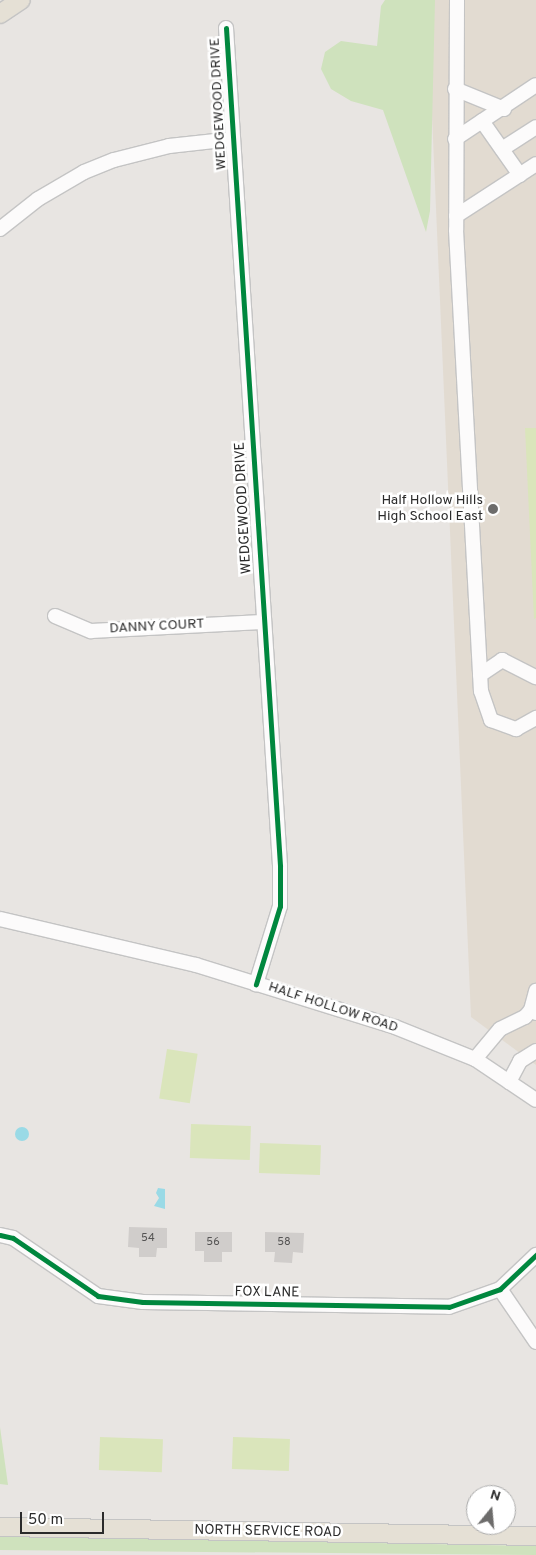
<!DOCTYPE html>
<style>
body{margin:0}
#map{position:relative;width:536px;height:1555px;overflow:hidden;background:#e8e5e2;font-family:Overpass,sans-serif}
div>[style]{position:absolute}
.education>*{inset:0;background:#e2dbd1}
.green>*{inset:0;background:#cfe2bd}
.pitch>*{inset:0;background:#dae5bb;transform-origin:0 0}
.water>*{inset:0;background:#9adae6}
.round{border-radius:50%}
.building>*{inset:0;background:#d0cdcb}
.roads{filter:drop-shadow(1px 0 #c4c4c4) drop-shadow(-1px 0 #c4c4c4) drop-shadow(0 1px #c4c4c4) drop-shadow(0 -1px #c4c4c4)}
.minor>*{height:14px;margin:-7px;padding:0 7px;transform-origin:7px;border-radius:7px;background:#fcfbfb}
.major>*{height:18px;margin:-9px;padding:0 9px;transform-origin:9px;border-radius:9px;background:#e5e0d5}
.cycleway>*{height:5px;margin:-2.5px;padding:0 2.5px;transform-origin:2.5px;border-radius:2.5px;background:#00873e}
.dots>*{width:14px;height:14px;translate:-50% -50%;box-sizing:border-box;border:2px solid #fff;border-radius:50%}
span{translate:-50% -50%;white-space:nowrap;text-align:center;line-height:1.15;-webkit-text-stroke:5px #fff;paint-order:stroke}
.number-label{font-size:11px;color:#555454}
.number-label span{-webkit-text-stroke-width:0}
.street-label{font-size:14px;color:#2b2b2b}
.poi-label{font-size:14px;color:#2b2b2b}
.right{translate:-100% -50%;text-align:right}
.north{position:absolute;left:466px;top:1485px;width:50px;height:50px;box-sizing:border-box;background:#fff;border:1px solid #aaa;border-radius:50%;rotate:17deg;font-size:14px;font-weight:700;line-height:20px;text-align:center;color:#2b2b2b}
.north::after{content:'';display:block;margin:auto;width:18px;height:22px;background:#6d6c6b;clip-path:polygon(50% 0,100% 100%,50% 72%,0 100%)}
.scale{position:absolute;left:20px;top:1512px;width:84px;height:22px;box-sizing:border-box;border:2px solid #2b2b2b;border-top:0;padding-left:6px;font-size:15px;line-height:18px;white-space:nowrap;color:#2b2b2b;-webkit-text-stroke:4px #fff;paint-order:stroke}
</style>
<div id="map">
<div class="education">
<i style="clip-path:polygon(427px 0,536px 0,536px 1065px,471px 1017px)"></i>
</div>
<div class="green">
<i style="clip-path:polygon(385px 0,435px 0,430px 211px,426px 232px,383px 110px,351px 101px,331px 89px,321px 69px,325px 52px,341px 41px,377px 46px,381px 6px)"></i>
<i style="clip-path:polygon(0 1427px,8px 1485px,0 1484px)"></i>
<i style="clip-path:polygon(0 1536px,536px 1546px,536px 1555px,0 1550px)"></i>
</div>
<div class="pitch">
<i style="clip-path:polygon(525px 428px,536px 428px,536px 618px,534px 619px)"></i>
<i style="left:167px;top:1049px;width:31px;height:50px;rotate:9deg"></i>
<i style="left:191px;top:1124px;width:60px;height:34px;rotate:2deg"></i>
<i style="left:260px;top:1143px;width:61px;height:30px;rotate:2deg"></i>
<i style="left:100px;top:1437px;width:63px;height:33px;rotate:2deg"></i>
<i style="left:233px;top:1437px;width:57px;height:32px;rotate:2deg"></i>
</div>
<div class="water">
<i class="round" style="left:15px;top:1127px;width:14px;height:14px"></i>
<i style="clip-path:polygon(158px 1188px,165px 1189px,165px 1209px,154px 1206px,159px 1198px,156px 1193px)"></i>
</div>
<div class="building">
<i style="clip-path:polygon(129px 1227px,167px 1228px,167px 1248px,157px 1248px,156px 1257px,139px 1257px,139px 1248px,128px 1247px)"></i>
<i style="clip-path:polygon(195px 1232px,232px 1232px,232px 1252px,222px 1252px,222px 1262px,204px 1262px,204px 1251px,195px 1251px)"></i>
<i style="clip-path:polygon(265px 1232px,304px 1233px,303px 1253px,293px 1252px,292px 1263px,274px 1262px,275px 1252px,265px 1252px)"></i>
</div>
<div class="roads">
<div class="minor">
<i style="left:457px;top:0;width:230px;rotate:90.2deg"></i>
<i style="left:456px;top:230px;width:462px;rotate:86.9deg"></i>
<i style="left:481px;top:691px;width:31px;rotate:71deg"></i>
<i style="left:491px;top:720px;width:27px;rotate:20deg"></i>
<i style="left:516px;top:729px;width:23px;rotate:-29deg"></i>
<i style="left:226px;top:28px;width:840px;rotate:86.31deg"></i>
<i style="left:280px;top:866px;width:40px;rotate:90deg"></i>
<i style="left:280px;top:906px;width:82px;rotate:107.1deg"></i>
<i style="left:455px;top:89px;width:53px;rotate:22.2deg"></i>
<i style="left:482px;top:121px;width:66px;rotate:54.9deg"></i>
<i style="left:455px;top:139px;width:97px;rotate:-33.7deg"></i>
<i style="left:502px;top:149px;width:40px;rotate:-32.9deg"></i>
<i style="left:456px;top:216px;width:95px;rotate:-33deg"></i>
<i style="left:0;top:229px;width:48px;rotate:-38.3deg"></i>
<i style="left:38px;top:199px;width:53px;rotate:-30.4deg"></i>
<i style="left:84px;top:172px;width:32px;rotate:-22deg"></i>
<i style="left:114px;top:160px;width:57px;rotate:-14.3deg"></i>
<i style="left:169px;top:146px;width:63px;rotate:-6.3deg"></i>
<i style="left:55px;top:616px;width:39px;rotate:23deg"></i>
<i style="left:91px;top:631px;width:171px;rotate:-3deg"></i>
<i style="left:480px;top:675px;width:27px;rotate:-34deg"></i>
<i style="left:502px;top:660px;width:38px;rotate:27deg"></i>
<i style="left:0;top:919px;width:201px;rotate:13.2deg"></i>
<i style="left:196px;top:965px;width:208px;rotate:17.3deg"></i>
<i style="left:395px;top:1027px;width:86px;rotate:21.8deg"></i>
<i style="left:475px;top:1059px;width:73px;rotate:33.9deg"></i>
<i style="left:531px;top:1010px;width:20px;rotate:-75deg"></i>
<i style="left:475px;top:1059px;width:39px;rotate:-50deg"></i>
<i style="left:500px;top:1029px;width:28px;rotate:-26deg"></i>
<i style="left:525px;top:1017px;width:9px;rotate:-49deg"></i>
<i style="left:531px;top:1010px;width:6px;rotate:31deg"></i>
<i style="left:509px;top:1082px;width:24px;rotate:-62deg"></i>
<i style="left:520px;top:1061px;width:19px;rotate:-32deg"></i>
<i style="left:0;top:1235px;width:13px;rotate:13deg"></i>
<i style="left:13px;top:1238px;width:103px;rotate:34.3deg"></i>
<i style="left:98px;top:1296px;width:45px;rotate:7.6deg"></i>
<i style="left:143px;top:1302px;width:306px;rotate:0.9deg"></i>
<i style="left:449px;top:1307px;width:54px;rotate:-19.4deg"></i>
<i style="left:500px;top:1289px;width:50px;rotate:-43.4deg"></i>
<i style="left:500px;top:1289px;width:64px;rotate:55.8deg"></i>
</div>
<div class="major">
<i style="left:0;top:14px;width:25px;rotate:-34deg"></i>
<i style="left:0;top:1527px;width:536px;rotate:0.96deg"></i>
</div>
</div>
<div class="cycleway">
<i style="left:226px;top:28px;width:840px;rotate:86.31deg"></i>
<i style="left:280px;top:866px;width:40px;rotate:90deg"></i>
<i style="left:280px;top:906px;width:82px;rotate:107.1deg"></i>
<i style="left:0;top:1235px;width:13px;rotate:13deg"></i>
<i style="left:13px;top:1238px;width:103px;rotate:34.3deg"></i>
<i style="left:98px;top:1296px;width:45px;rotate:7.6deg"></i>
<i style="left:143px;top:1302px;width:306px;rotate:0.9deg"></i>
<i style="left:449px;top:1307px;width:54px;rotate:-19.4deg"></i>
<i style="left:500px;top:1289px;width:50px;rotate:-43.4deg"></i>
</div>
<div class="dots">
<i style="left:493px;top:509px;background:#6d6c6b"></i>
</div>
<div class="number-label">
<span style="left:148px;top:1238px">54</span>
<span style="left:213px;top:1242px">56</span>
<span style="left:284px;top:1242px">58</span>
</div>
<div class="street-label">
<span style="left:219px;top:104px;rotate:-93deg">WEDGEWOOD DRIVE</span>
<span style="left:244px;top:508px;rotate:-93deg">WEDGEWOOD DRIVE</span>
<span style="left:157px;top:627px;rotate:-3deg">DANNY COURT</span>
<span style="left:333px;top:1008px;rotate:18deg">HALF HOLLOW ROAD</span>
<span style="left:267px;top:1293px;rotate:1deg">FOX LANE</span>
<span style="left:268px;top:1532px;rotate:1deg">NORTH SERVICE ROAD</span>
</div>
<div class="poi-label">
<span class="right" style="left:483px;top:509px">Half Hollow Hills<br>High School East</span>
</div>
<div class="north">N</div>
<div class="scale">50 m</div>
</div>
